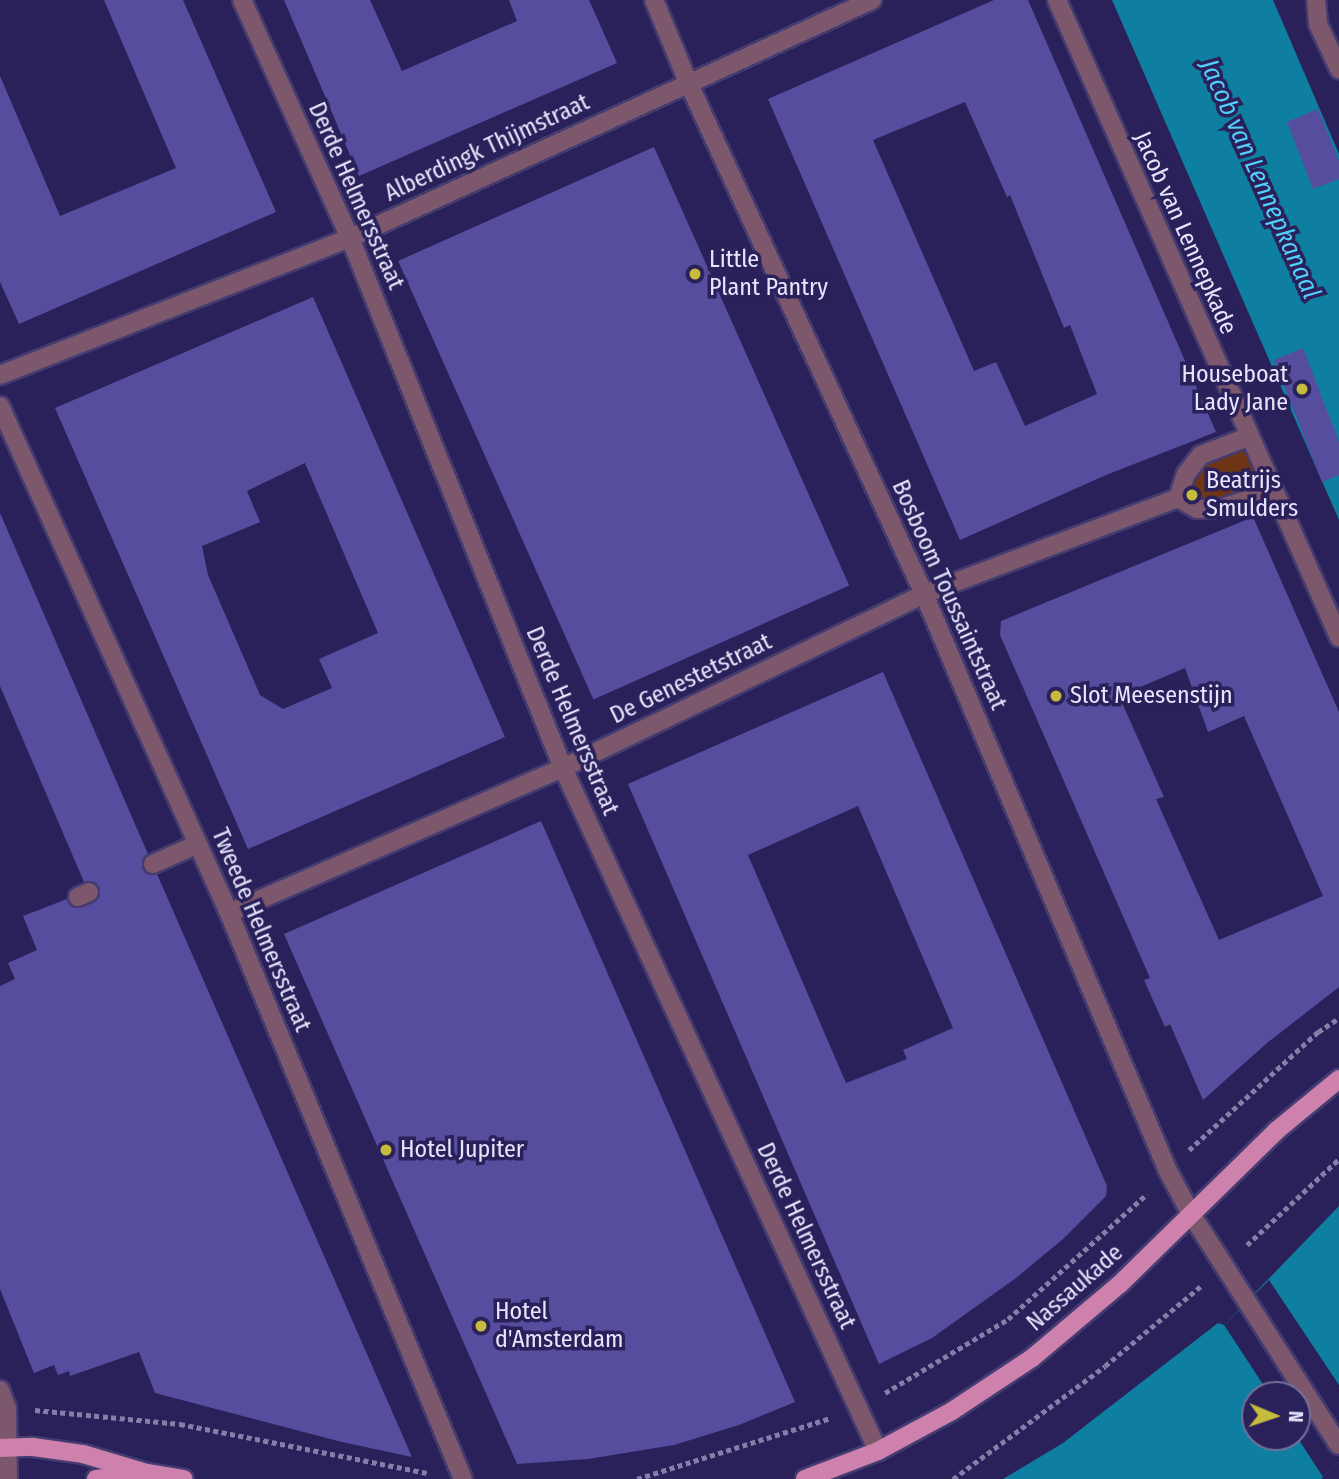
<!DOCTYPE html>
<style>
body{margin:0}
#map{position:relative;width:1339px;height:1479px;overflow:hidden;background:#2a215b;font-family:"Fira Sans Condensed",sans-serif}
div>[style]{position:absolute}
.green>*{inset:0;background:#6e3416}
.water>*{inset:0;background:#0e7fa0}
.pier>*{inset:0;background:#2a215b}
.building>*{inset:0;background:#564d9f;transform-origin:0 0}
.path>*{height:4.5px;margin-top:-2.25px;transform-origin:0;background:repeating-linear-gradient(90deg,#847fa8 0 5px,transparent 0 8.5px)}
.roads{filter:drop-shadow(2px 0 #443c71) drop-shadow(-2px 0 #443c71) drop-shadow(0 2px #443c71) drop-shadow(0 -2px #443c71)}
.lane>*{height:18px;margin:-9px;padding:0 9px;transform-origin:9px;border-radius:9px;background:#7d586d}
.street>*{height:18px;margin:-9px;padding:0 9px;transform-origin:9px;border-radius:9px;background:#7d586d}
.primary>*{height:18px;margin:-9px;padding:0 9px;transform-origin:9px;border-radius:9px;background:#cd81ac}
.dots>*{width:19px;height:19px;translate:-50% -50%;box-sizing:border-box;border:4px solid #2a215b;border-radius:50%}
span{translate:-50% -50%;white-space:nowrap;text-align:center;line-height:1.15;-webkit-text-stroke:7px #2a215b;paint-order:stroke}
.street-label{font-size:24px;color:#e5e5fb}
.poi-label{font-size:24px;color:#e5e5fb}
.left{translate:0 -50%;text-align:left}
.right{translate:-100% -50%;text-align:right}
.water-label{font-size:26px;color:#51d0fc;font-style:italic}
.north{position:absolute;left:1241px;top:1381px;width:70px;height:70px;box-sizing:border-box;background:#2a215b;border:2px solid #756f9b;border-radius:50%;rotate:92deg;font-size:19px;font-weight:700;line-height:28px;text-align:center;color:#e5e5fb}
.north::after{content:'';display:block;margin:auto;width:24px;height:32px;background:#c5bc3d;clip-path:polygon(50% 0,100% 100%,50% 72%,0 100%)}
</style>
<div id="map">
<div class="green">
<i style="clip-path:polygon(1244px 442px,1266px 489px,1213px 506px,1187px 500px,1192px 473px,1204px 460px)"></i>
</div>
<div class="water">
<i style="clip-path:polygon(1112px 0,1273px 0,1339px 154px,1339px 520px)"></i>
<i style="clip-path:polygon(evenodd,1339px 1206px,1339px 1462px,1321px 1479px,1003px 1479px,1063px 1443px,1218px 1323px,1224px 1325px,1339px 1206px,1255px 1395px,1297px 1395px,1297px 1437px,1255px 1437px,1255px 1395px)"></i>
</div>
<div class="pier">
<i style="clip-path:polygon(1269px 1280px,1339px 1385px,1339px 1462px,1323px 1477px,1297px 1437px,1297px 1395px,1270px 1395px,1224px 1325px)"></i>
</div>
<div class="building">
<i style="clip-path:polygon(104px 0,183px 0,276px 212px,19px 324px,0 282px,0 76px,60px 216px,176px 168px)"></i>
<i style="clip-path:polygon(284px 0,370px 0,402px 71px,517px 21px,509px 0,589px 0,617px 63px,359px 176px)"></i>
<i style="clip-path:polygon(evenodd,994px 0,1028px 0,1216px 432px,1106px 475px,960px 540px,768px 99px,994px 0,965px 102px,1007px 197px,1010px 195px,1064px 328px,1070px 325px,1097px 394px,1025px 426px,996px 362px,974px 371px,873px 140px,965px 102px)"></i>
<i style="clip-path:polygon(1318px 109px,1339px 161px,1339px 179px,1313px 189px,1287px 122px)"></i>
<i style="left:654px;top:147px;width:480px;height:280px;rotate:66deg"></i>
<i style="clip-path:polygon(evenodd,313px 297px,505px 737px,248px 849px,55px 408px,313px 297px,305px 463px,378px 633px,319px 659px,332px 688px,283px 709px,260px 695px,208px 575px,202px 546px,260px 522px,247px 491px,305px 463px)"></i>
<i style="clip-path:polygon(1303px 348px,1339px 442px,1339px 475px,1322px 482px,1274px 360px)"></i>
<i style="clip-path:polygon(0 513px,148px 854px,143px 858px,142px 868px,147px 874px,157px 874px,412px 1457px,342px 1442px,155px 1393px,139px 1352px,70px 1376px,69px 1371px,58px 1375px,54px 1365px,34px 1373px,0 1289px,0 986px,15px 979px,8px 963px,37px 950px,23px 916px,67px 899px,72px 907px,83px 907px,98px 899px,100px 892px,95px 882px,84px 882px,0 686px)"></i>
<i style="clip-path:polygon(evenodd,1253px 517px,1339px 712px,1339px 987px,1267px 1043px,1203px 1100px,1170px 1024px,1165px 1027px,1144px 980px,1150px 978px,1000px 635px,1001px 621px,1253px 517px,1185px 668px,1208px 732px,1244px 716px,1323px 896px,1219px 940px,1156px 799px,1164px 797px,1119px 696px,1185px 668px)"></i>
<i style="clip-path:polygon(evenodd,883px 672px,1107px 1186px,1106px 1196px,1063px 1239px,1016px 1278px,932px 1338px,879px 1364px,628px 784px,883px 672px,858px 806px,953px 1028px,903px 1050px,907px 1059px,846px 1083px,748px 855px,858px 806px)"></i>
<i style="clip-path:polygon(541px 821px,795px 1402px,739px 1425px,674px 1445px,588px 1459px,517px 1464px,284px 934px)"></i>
</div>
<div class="path">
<i style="left:1189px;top:1150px;width:175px;rotate:-42.5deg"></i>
<i style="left:1318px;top:1032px;width:25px;rotate:-34deg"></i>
<i style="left:1247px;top:1245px;width:126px;rotate:-43.1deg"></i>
<i style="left:885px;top:1393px;width:144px;rotate:-31deg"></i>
<i style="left:1008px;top:1319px;width:187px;rotate:-42deg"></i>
<i style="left:35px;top:1410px;width:146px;rotate:5.5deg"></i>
<i style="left:180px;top:1424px;width:252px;rotate:11.2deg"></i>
<i style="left:637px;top:1479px;width:202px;rotate:-17.5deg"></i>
<i style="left:953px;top:1479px;width:189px;rotate:-36.6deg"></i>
<i style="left:1105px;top:1366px;width:125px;rotate:-39.8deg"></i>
</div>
<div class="roads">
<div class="lane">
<i style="left:153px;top:864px;width:49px;rotate:-24deg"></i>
<i style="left:78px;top:897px;width:12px;rotate:-24deg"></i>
</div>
<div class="street">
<i style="left:242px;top:0;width:261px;rotate:65.6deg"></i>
<i style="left:350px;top:238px;width:571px;rotate:68.11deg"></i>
<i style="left:563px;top:768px;width:752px;rotate:65.24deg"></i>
<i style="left:654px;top:0;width:89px;rotate:67.5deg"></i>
<i style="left:688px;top:82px;width:564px;rotate:65.25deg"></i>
<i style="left:924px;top:594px;width:626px;rotate:67.08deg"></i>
<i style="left:1168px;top:1171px;width:49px;rotate:61.9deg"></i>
<i style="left:1191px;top:1214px;width:274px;rotate:57.4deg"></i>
<i style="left:1057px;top:0;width:697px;rotate:66.12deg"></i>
<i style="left:1316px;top:0;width:24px;rotate:85deg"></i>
<i style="left:1318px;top:24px;width:50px;rotate:65deg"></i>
<i style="left:0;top:375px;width:376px;rotate:-21.4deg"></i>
<i style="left:350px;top:238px;width:574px;rotate:-24.51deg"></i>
<i style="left:0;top:406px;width:556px;rotate:65.69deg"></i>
<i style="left:229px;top:913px;width:612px;rotate:67.54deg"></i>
<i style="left:1178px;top:498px;width:25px;rotate:-72deg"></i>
<i style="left:1186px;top:474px;width:24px;rotate:-52deg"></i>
<i style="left:1201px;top:455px;width:50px;rotate:-21deg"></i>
<i style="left:229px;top:913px;width:364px;rotate:-23.5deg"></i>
<i style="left:563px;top:768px;width:401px;rotate:-25.7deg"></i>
<i style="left:924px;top:594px;width:272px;rotate:-20.7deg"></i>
<i style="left:1178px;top:498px;width:22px;rotate:30deg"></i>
<i style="left:1197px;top:509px;width:25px;rotate:-2deg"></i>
<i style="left:1222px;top:508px;width:53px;rotate:-18.8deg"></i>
<i style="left:0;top:1390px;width:19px;rotate:69deg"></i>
<i style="left:7px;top:1408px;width:71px;rotate:89.2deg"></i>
</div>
<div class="primary">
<i style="left:0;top:1448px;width:33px;rotate:-2deg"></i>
<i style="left:33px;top:1447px;width:50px;rotate:8deg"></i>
<i style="left:83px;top:1454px;width:67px;rotate:16.5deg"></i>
<i style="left:147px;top:1473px;width:37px;rotate:9deg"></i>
<i style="left:96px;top:1479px;width:44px;rotate:-6.5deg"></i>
<i style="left:805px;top:1479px;width:78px;rotate:-21deg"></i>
<i style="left:878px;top:1451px;width:84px;rotate:-28.4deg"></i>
<i style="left:952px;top:1411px;width:96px;rotate:-33.5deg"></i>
<i style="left:1032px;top:1358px;width:115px;rotate:-40.1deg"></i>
<i style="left:1120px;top:1284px;width:219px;rotate:-44.4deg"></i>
<i style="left:1276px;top:1131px;width:82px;rotate:-39.5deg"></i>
</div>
</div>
<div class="dots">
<i style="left:695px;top:274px;background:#c5bc3d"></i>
<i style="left:1302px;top:389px;background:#c5bc3d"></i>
<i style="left:1192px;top:495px;background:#c5bc3d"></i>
<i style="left:1056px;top:696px;background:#c5bc3d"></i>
<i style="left:386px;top:1150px;background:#c5bc3d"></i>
<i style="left:481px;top:1326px;background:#c5bc3d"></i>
</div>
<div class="street-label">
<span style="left:487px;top:148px;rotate:-25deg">Alberdingk Thijmstraat</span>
<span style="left:356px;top:196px;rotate:66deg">Derde Helmersstraat</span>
<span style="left:1185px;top:233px;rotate:66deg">Jacob van Lennepkade</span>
<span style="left:949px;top:595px;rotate:66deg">Bosboom Toussaintstraat</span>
<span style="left:691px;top:679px;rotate:-26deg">De Genestetstraat</span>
<span style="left:572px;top:721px;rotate:67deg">Derde Helmersstraat</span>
<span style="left:261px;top:930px;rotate:67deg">Tweede Helmersstraat</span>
<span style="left:806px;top:1236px;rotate:65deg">Derde Helmersstraat</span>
<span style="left:1075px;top:1288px;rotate:-41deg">Nassaukade</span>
</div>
<div class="poi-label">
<span class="left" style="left:709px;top:274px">Little<br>Plant Pantry</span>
<span class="right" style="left:1288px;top:389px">Houseboat<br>Lady Jane</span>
<span class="left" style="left:1206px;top:495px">Beatrijs<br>Smulders</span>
<span class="left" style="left:1070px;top:696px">Slot Meesenstijn</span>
<span class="left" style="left:400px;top:1150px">Hotel Jupiter</span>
<span class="left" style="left:495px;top:1326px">Hotel<br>d'Amsterdam</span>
</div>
<div class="water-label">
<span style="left:1260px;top:179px;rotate:66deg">Jacob van Lennepkanaal</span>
</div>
<div class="north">N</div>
</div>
